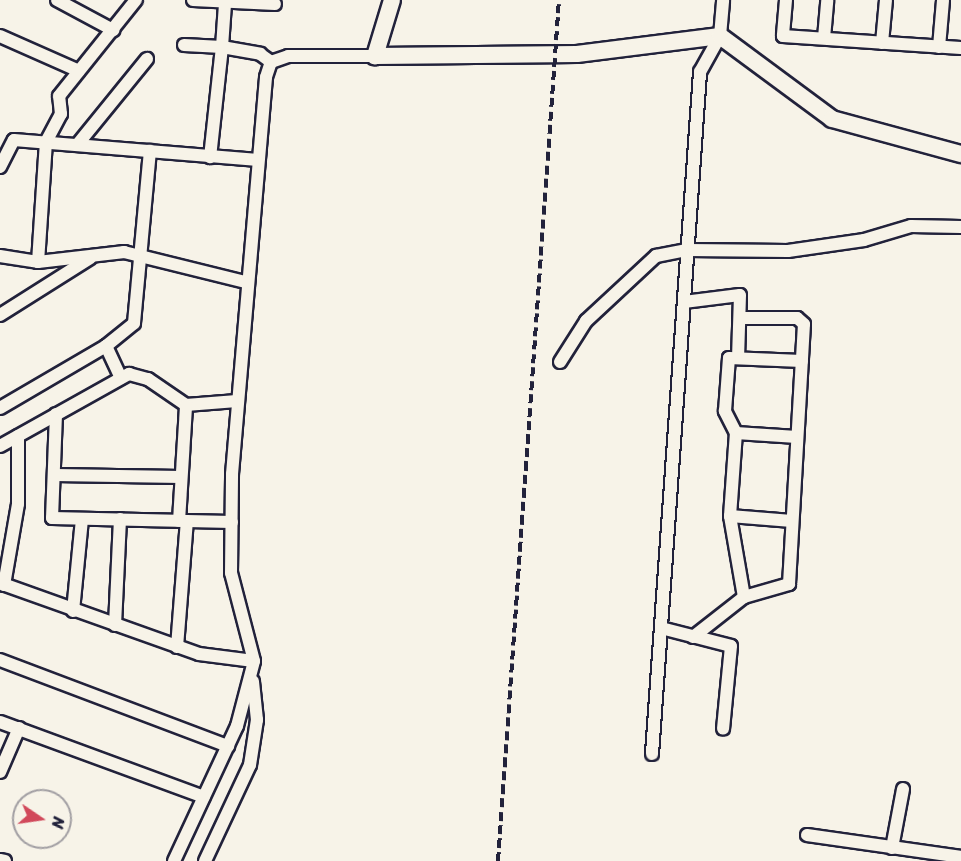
<!DOCTYPE html>
<style>
body{margin:0}
#map{position:relative;width:961px;height:861px;overflow:hidden;background:#f7f3e8;font-family:Sriracha,sans-serif}
div>[style]{position:absolute}
.roads{filter:drop-shadow(2px 0 #22223b) drop-shadow(-2px 0 #22223b) drop-shadow(0 2px #22223b) drop-shadow(0 -2px #22223b)}
.street>*{height:12px;margin:-6px;padding:0 6px;transform-origin:6px;border-radius:6px;background:#f7f3e8}
.secondary>*{height:16px;margin:-8px;padding:0 8px;transform-origin:8px;border-radius:8px;background:#f7f3e8}
.rail>*{height:4px;margin-top:-2px;transform-origin:0;background:repeating-linear-gradient(90deg,#22223b 0 9px,transparent 0 13.5px)}
span{translate:-50% -50%;white-space:nowrap;text-align:center;line-height:1.15;-webkit-text-stroke:5px #f7f3e8;paint-order:stroke}
.north{position:absolute;left:12px;top:789px;width:60px;height:60px;box-sizing:border-box;background:#f7f3e8;border:2px solid #a29fa3;border-radius:50%;rotate:103deg;font-size:16px;font-weight:700;line-height:24px;text-align:center;color:#22223b}
.north::after{content:'';display:block;margin:auto;width:21px;height:27px;background:#d1495b;clip-path:polygon(50% 0,100% 100%,50% 72%,0 100%)}
</style>
<div id="map">
<div class="roads">
<div class="street">
<i style="left:57px;top:0;width:64px;rotate:28.2deg"></i>
<i style="left:193px;top:0;width:82px;rotate:2.8deg"></i>
<i style="left:786px;top:0;width:36px;rotate:95deg"></i>
<i style="left:783px;top:36px;width:178px;rotate:3.9deg"></i>
<i style="left:225px;top:4px;width:43px;rotate:94deg"></i>
<i style="left:222px;top:47px;width:39px;rotate:10deg"></i>
<i style="left:260px;top:54px;width:14px;rotate:36deg"></i>
<i style="left:0;top:36px;width:86px;rotate:23.9deg"></i>
<i style="left:824px;top:38px;width:38px;rotate:-85deg"></i>
<i style="left:882px;top:43px;width:43px;rotate:-84.7deg"></i>
<i style="left:184px;top:45px;width:38px;rotate:3deg"></i>
<i style="left:222px;top:47px;width:111px;rotate:96.2deg"></i>
<i style="left:939px;top:47px;width:47px;rotate:-85.1deg"></i>
<i style="left:77px;top:145px;width:111px;rotate:-50.9deg"></i>
<i style="left:0;top:167px;width:30px;rotate:-63deg"></i>
<i style="left:14px;top:140px;width:245px;rotate:4.7deg"></i>
<i style="left:0;top:256px;width:38px;rotate:9deg"></i>
<i style="left:38px;top:262px;width:87px;rotate:-6.6deg"></i>
<i style="left:124px;top:252px;width:125px;rotate:13.9deg"></i>
<i style="left:38px;top:262px;width:120px;rotate:-86.2deg"></i>
<i style="left:46px;top:142px;width:32px;rotate:-62deg"></i>
<i style="left:61px;top:114px;width:18px;rotate:-96deg"></i>
<i style="left:59px;top:96px;width:123px;rotate:-51.3deg"></i>
<i style="left:684px;top:302px;width:56px;rotate:-7.1deg"></i>
<i style="left:740px;top:295px;width:63px;rotate:91.8deg"></i>
<i style="left:0;top:315px;width:107px;rotate:-32.3deg"></i>
<i style="left:106px;top:346px;width:35px;rotate:65deg"></i>
<i style="left:560px;top:362px;width:49px;rotate:-57.6deg"></i>
<i style="left:586px;top:321px;width:96px;rotate:-42.9deg"></i>
<i style="left:656px;top:256px;width:33px;rotate:-11deg"></i>
<i style="left:688px;top:250px;width:100px;rotate:0.6deg"></i>
<i style="left:788px;top:251px;width:77px;rotate:-8.2deg"></i>
<i style="left:864px;top:240px;width:49px;rotate:-16.6deg"></i>
<i style="left:911px;top:226px;width:50px;rotate:1.1deg"></i>
<i style="left:0;top:408px;width:123px;rotate:-30.3deg"></i>
<i style="left:106px;top:346px;width:36px;rotate:-39deg"></i>
<i style="left:134px;top:323px;width:173px;rotate:-84.7deg"></i>
<i style="left:56px;top:414px;width:104px;rotate:92.2deg"></i>
<i style="left:52px;top:518px;width:180px;rotate:1.3deg"></i>
<i style="left:736px;top:433px;width:61px;rotate:3.8deg"></i>
<i style="left:0;top:446px;width:148px;rotate:-29.2deg"></i>
<i style="left:129px;top:374px;width:20px;rotate:15deg"></i>
<i style="left:148px;top:379px;width:46px;rotate:34.4deg"></i>
<i style="left:186px;top:405px;width:51px;rotate:-4.5deg"></i>
<i style="left:55px;top:475px;width:126px;rotate:0.9deg"></i>
<i style="left:730px;top:516px;width:62px;rotate:4.6deg"></i>
<i style="left:179px;top:521px;width:116px;rotate:-86.5deg"></i>
<i style="left:0;top:583px;width:211px;rotate:19.6deg"></i>
<i style="left:199px;top:654px;width:55px;rotate:7.3deg"></i>
<i style="left:4px;top:585px;width:82px;rotate:-80.2deg"></i>
<i style="left:18px;top:504px;width:68px;rotate:-90deg"></i>
<i style="left:744px;top:597px;width:82px;rotate:-99.8deg"></i>
<i style="left:730px;top:516px;width:83px;rotate:-85.9deg"></i>
<i style="left:736px;top:433px;width:25px;rotate:-117deg"></i>
<i style="left:725px;top:411px;width:53px;rotate:-85.7deg"></i>
<i style="left:729px;top:358px;width:73px;rotate:2.4deg"></i>
<i style="left:73px;top:611px;width:92px;rotate:-84.4deg"></i>
<i style="left:115px;top:625px;width:106px;rotate:-87.3deg"></i>
<i style="left:661px;top:628px;width:72px;rotate:14.4deg"></i>
<i style="left:731px;top:646px;width:83px;rotate:95.5deg"></i>
<i style="left:693px;top:637px;width:65px;rotate:-38.1deg"></i>
<i style="left:744px;top:597px;width:47px;rotate:-16.1deg"></i>
<i style="left:789px;top:584px;width:260px;rotate:-86.7deg"></i>
<i style="left:804px;top:324px;width:9px;rotate:-139deg"></i>
<i style="left:797px;top:318px;width:57px;rotate:180deg"></i>
<i style="left:177px;top:647px;width:126px;rotate:-85.5deg"></i>
<i style="left:0;top:660px;width:244px;rotate:20.7deg"></i>
<i style="left:0;top:722px;width:217px;rotate:20.2deg"></i>
<i style="left:652px;top:754px;width:684px;rotate:-85.97deg"></i>
<i style="left:700px;top:72px;width:41px;rotate:-60.9deg"></i>
<i style="left:720px;top:36px;width:36px;rotate:-85deg"></i>
<i style="left:0;top:772px;width:48px;rotate:-66.6deg"></i>
<i style="left:807px;top:835px;width:156px;rotate:8.1deg"></i>
<i style="left:892px;top:848px;width:60px;rotate:-79.4deg"></i>
<i style="left:0;top:860px;width:5px;rotate:11deg"></i>
<i style="left:174px;top:861px;width:149px;rotate:-65deg"></i>
<i style="left:237px;top:726px;width:67px;rotate:-75.3deg"></i>
<i style="left:254px;top:661px;width:91px;rotate:-104.6deg"></i>
<i style="left:231px;top:573px;width:99px;rotate:-89.4deg"></i>
<i style="left:232px;top:474px;width:398px;rotate:-85.1deg"></i>
<i style="left:266px;top:77px;width:16px;rotate:-72deg"></i>
<i style="left:271px;top:62px;width:18px;rotate:-19deg"></i>
<i style="left:288px;top:56px;width:87px"></i>
<i style="left:205px;top:861px;width:106px;rotate:-64.9deg"></i>
<i style="left:250px;top:765px;width:46px;rotate:-81.2deg"></i>
<i style="left:257px;top:720px;width:39px;rotate:-96deg"></i>
</div>
<div class="secondary">
<i style="left:392px;top:0;width:59px;rotate:106.9deg"></i>
<i style="left:375px;top:56px;width:202px;rotate:-0.6deg"></i>
<i style="left:577px;top:54px;width:144px;rotate:-7.2deg"></i>
<i style="left:720px;top:36px;width:139px;rotate:36.5deg"></i>
<i style="left:832px;top:119px;width:134px;rotate:15.2deg"></i>
</div>
</div>
<div class="rail">
<i style="left:498px;top:861px;width:863px;rotate:-85.95deg"></i>
</div>
<div class="north">N</div>
</div>
